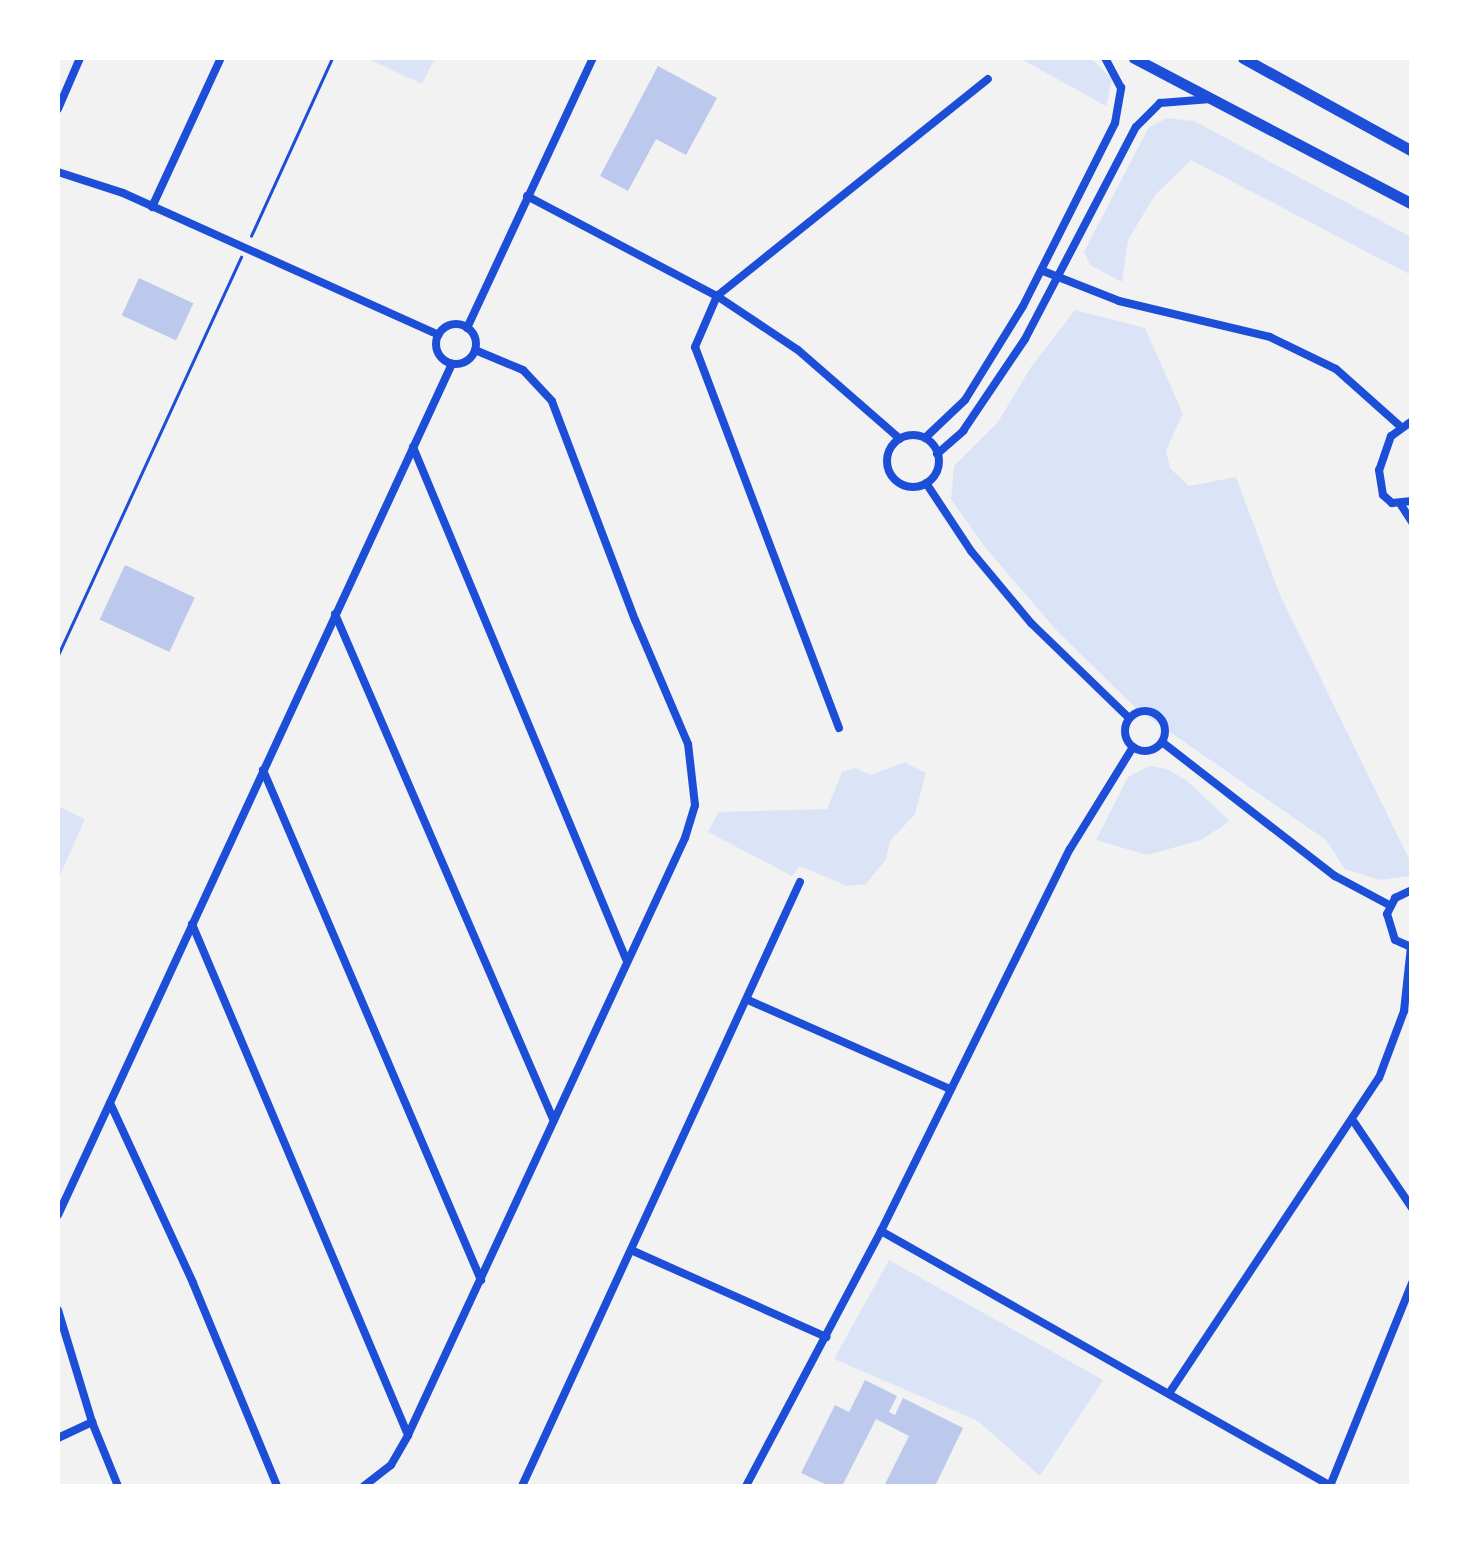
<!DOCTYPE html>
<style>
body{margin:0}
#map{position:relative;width:1469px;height:1544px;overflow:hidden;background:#f2f2f2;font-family:"Public Sans",sans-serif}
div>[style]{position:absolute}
.green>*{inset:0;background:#dbe4f7}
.building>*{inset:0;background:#bdc9ec;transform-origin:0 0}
.path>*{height:2.5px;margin:-1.25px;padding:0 1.25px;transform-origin:1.25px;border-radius:1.25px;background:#1d4ed8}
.minor>*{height:8px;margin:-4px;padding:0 4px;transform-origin:4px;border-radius:4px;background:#1d4ed8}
.minor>.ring{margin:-4px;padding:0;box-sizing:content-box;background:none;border:8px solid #1d4ed8;border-radius:50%}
.secondary>*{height:11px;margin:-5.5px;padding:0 5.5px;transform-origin:5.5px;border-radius:5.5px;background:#1d4ed8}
span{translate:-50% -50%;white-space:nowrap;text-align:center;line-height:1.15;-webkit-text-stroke:8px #fff;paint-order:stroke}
.frame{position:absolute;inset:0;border:60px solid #fff;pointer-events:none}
</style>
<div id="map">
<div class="green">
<i style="clip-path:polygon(366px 58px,435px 58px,422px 84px)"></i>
<i style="clip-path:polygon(1019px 58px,1091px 58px,1112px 79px,1106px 106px)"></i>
<i style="clip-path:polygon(1167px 118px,1194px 121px,1411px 237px,1411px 275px,1191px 160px,1155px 195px,1128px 240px,1122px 282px,1090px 265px,1084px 252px,1115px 192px,1149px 127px)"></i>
<i style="clip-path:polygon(1075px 310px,1145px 328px,1183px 414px,1166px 450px,1170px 468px,1189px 486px,1236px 477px,1280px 595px,1411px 863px,1411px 876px,1380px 880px,1345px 869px,1326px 840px,1138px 710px,1058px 632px,984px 546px,951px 499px,954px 466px,998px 422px,1031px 367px)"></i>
<i style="clip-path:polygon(904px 762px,926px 773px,915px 814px,890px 841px,886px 859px,866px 884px,847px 886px,800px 866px,792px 876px,708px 832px,718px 812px,827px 809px,842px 772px,855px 768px,871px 775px)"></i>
<i style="clip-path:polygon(1149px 766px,1167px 769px,1186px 780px,1230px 821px,1201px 840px,1147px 855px,1096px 840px,1128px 777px)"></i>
<i style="clip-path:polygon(58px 806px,85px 819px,58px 880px,58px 805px)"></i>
<i style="clip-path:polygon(889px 1260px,1103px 1380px,1040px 1476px,978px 1421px,834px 1359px)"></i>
</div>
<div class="building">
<i style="clip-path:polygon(658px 66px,717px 98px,686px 155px,656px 139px,628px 191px,600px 176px)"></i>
<i style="left:139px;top:278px;width:60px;height:41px;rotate:25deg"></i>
<i style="left:125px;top:565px;width:77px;height:60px;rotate:25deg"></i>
<i style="clip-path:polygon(865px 1380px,897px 1396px,889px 1412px,895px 1415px,903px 1398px,963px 1428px,935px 1486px,884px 1486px,909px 1436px,876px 1419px,842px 1486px,829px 1486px,801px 1473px,835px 1405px,849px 1412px)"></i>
</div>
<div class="path">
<i style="left:251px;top:236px;width:196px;rotate:-65.5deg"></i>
<i style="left:58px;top:655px;width:438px;rotate:-65.3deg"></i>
</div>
<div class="minor">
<i style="left:58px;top:109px;width:56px;rotate:-66.7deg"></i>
<i style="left:58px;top:172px;width:68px;rotate:17.9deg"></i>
<i style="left:123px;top:193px;width:346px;rotate:24.2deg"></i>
<i style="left:527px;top:196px;width:215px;rotate:27.8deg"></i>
<i style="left:717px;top:296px;width:97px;rotate:33.7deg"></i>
<i style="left:798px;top:350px;width:135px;rotate:41.1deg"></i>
<i style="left:152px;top:207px;width:164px;rotate:-65.2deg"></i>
<i style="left:1043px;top:271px;width:82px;rotate:21.5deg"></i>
<i style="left:1119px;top:301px;width:155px;rotate:13.4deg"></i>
<i style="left:1270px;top:337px;width:73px;rotate:25.9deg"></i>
<i style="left:1336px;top:369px;width:86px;rotate:41.7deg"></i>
<i class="ring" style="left:436px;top:324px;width:32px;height:32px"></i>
<i style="left:467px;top:328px;width:298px;rotate:-65deg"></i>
<i style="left:1412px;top:421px;width:26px;rotate:144deg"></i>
<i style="left:1391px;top:436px;width:36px;rotate:109deg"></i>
<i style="left:1379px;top:470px;width:25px;rotate:81deg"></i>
<i style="left:1383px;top:495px;width:12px;rotate:42deg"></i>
<i style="left:1392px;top:503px;width:20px;rotate:-6deg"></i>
<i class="ring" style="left:887px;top:435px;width:44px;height:44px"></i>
<i style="left:925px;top:438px;width:55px;rotate:-43.5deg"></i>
<i style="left:965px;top:400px;width:110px;rotate:-58.3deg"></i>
<i style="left:1023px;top:306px;width:205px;rotate:-63.3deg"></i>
<i style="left:1115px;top:123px;width:36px;rotate:-80deg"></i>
<i style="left:1121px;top:88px;width:34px;rotate:-118deg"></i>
<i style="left:413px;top:447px;width:555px;rotate:67.41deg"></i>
<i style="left:937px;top:454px;width:35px;rotate:-41deg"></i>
<i style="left:963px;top:431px;width:111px;rotate:-56deg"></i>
<i style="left:1025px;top:339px;width:239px;rotate:-62.4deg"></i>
<i style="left:1136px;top:127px;width:34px;rotate:-45deg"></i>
<i style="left:1160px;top:103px;width:51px;rotate:-4.5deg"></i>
<i style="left:926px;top:483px;width:82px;rotate:56.5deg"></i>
<i style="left:971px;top:551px;width:94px;rotate:50.2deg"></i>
<i style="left:1031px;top:623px;width:136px;rotate:44.1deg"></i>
<i style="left:1401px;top:505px;width:20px;rotate:57deg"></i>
<i style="left:335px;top:614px;width:550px;rotate:66.65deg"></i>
<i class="ring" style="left:1125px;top:711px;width:32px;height:32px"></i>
<i style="left:839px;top:728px;width:407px;rotate:-110.7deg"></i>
<i style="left:695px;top:347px;width:56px;rotate:-66.7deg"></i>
<i style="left:717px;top:296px;width:347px;rotate:-38.7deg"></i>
<i style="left:1162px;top:742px;width:219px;rotate:37.8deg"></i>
<i style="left:1335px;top:876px;width:61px;rotate:28.2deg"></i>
<i style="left:263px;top:770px;width:555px;rotate:66.86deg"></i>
<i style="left:192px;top:924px;width:555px;rotate:67.09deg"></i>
<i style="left:748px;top:1000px;width:221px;rotate:23.8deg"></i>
<i style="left:110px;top:1103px;width:198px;rotate:65.2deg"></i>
<i style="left:193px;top:1283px;width:220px;rotate:67.5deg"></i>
<i style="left:1354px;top:1122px;width:104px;rotate:56deg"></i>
<i style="left:58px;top:1215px;width:938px;rotate:-65.16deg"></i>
<i style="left:881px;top:1231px;width:517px;rotate:29.54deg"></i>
<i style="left:631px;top:1250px;width:214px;rotate:24deg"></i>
<i style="left:58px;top:1310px;width:117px;rotate:73.1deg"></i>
<i style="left:92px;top:1422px;width:69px;rotate:67.9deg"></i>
<i style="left:1170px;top:1392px;width:377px;rotate:-56.4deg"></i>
<i style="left:1379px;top:1078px;width:72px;rotate:-69.5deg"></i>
<i style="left:1404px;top:1011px;width:64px;rotate:-83.8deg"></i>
<i style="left:1411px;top:947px;width:17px;rotate:-156deg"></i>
<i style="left:1395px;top:940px;width:27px;rotate:-107deg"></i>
<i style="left:1387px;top:914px;width:18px;rotate:-63deg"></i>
<i style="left:1395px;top:898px;width:19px;rotate:-25deg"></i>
<i style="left:58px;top:1438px;width:38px;rotate:-25deg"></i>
<i style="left:364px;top:1486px;width:34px;rotate:-38deg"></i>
<i style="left:391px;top:1465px;width:34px;rotate:-60deg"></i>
<i style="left:408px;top:1435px;width:658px;rotate:-65.11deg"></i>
<i style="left:685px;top:838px;width:34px;rotate:-73deg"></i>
<i style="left:695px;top:805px;width:61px;rotate:-96.5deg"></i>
<i style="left:688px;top:744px;width:135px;rotate:-113.1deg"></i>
<i style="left:635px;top:620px;width:234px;rotate:-110.8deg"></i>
<i style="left:552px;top:401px;width:42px;rotate:-133.1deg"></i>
<i style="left:523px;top:370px;width:52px;rotate:-157.4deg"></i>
<i style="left:522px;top:1486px;width:665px;rotate:-65.29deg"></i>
<i style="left:746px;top:1486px;width:289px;rotate:-62.1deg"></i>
<i style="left:881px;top:1231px;width:426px;rotate:-63.7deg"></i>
<i style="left:1070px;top:849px;width:120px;rotate:-58.3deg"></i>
<i style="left:1330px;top:1486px;width:219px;rotate:-68deg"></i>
</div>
<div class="secondary">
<i style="left:1134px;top:58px;width:314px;rotate:27.7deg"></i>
<i style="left:1243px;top:58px;width:193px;rotate:28.8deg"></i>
</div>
<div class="frame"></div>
</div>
